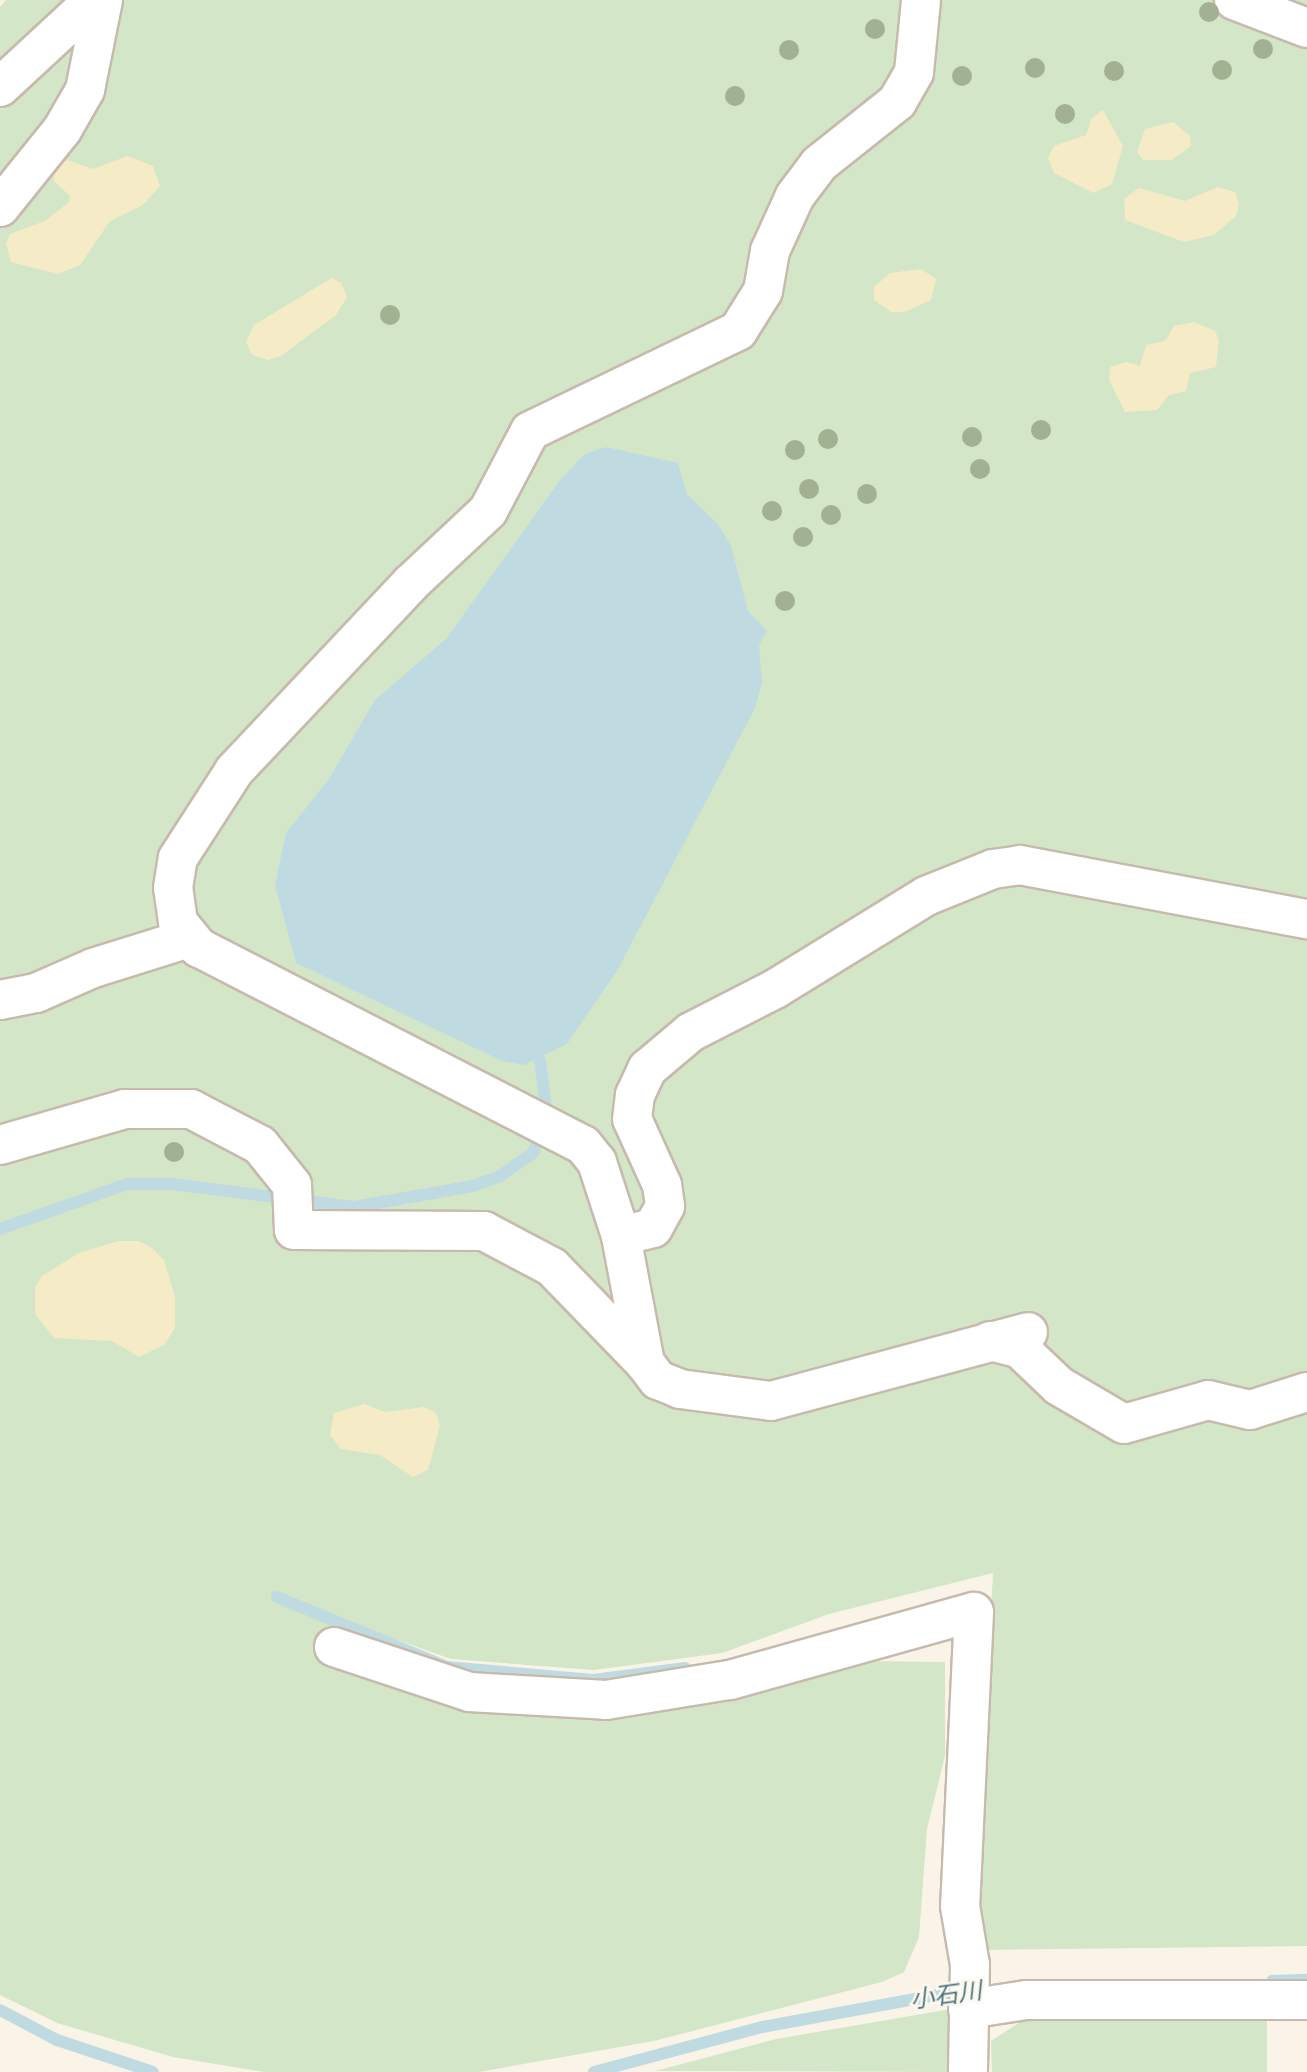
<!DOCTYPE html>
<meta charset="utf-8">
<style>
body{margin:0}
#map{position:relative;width:1307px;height:2072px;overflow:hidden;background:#faf4e8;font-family:"Asap Condensed","Noto Sans JP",sans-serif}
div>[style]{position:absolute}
.green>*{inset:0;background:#d3e6c8}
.sand>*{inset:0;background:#f5ecc7}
.water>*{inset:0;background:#bfdbe1}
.stream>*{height:12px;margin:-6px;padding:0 6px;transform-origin:6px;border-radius:6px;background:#bfdbe1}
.roads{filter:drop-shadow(2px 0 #c7baad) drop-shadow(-2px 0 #c7baad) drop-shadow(0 2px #c7baad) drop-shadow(0 -2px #c7baad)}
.minor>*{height:38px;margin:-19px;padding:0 19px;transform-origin:19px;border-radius:19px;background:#fff}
.trees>*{width:20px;height:20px;margin:-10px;border-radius:50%;background:#a1b192}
span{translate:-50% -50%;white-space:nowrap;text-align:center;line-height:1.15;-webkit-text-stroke:5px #fdf8ee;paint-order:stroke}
.water-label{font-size:24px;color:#4c7680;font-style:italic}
</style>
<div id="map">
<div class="green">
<i style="clip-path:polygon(6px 0,1307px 0,1307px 1946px,982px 1950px,975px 1905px,993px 1573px,829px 1614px,722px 1653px,594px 1670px,451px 1659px,338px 1619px,322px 1662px,464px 1711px,606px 1719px,731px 1699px,862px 1661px,945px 1662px,945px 1756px,927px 1829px,919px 1937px,904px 1972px,882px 1982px,654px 2041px,479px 2072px,264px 2072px,173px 2057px,57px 2023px,0 1995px,0 7px)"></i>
<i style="clip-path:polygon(957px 2008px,956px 2072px,655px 2071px,776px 2039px)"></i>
<i style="clip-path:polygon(1267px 2020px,1267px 2072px,992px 2072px,991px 2041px,1022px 2021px)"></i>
</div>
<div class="sand">
<i style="clip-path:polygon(1103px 110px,1123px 146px,1112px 184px,1093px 193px,1054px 173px,1048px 158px,1054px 146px,1086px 135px,1092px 118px)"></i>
<i style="clip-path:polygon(1173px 122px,1190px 136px,1191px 146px,1172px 160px,1143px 160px,1137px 152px,1145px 129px)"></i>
<i style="clip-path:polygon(128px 156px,153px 166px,160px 186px,143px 205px,110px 221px,80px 265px,58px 274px,11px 262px,6px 244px,10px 234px,45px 221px,69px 202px,70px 196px,53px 180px,57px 165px,67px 160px,93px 169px)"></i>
<i style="clip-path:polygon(1218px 187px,1235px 192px,1239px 204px,1236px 216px,1214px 235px,1184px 242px,1125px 220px,1124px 199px,1139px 188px,1185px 201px)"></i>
<i style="clip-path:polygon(921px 269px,936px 279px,931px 300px,904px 312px,891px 312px,874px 300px,874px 287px,890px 273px)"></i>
<i style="clip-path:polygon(332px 278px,341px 283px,347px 297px,336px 315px,281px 356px,268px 360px,252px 355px,246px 342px,254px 325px)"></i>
<i style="clip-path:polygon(1194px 322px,1215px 331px,1219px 340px,1216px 367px,1190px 373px,1186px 391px,1169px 395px,1157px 410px,1125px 412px,1109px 380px,1110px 367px,1127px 362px,1140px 366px,1146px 345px,1165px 341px,1174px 326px)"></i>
<i style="clip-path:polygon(118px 1241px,138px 1241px,152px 1248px,164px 1260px,175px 1297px,175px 1328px,165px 1344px,139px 1357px,112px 1341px,54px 1338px,35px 1314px,35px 1287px,42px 1276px,79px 1253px)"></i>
<i style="clip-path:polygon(364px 1404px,385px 1412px,424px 1407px,436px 1413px,440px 1426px,428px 1470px,413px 1477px,380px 1455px,341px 1449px,330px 1435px,334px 1413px)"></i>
</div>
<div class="water">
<i style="clip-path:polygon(606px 447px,678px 463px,687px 494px,718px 524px,731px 546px,748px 611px,767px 631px,759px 645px,762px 682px,755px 708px,617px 971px,567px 1044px,524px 1065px,502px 1061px,296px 963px,275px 885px,286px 833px,329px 779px,375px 700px,446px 639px,560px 480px,585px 454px)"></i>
</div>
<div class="stream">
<i style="left:0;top:1229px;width:135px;rotate:-19.5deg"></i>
<i style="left:127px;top:1184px;width:44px"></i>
<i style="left:171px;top:1184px;width:184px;rotate:7.2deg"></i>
<i style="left:354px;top:1207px;width:121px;rotate:-10deg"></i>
<i style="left:473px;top:1186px;width:29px;rotate:-20deg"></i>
<i style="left:500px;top:1176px;width:39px;rotate:-35deg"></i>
<i style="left:532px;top:1154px;width:35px;rotate:-63deg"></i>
<i style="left:548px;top:1123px;width:63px;rotate:-97.4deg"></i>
<i style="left:277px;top:1597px;width:184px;rotate:22.4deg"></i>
<i style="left:447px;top:1667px;width:147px;rotate:5.1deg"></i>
<i style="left:593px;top:1680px;width:93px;rotate:-7.4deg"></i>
<i style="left:1272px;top:1981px;width:35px;rotate:-2deg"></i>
<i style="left:0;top:2010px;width:64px;rotate:27.8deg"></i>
<i style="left:57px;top:2040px;width:101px;rotate:18.4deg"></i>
<i style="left:594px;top:2072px;width:174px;rotate:-15deg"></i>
<i style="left:762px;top:2027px;width:205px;rotate:-10.4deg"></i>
</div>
<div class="roads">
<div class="minor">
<i style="left:1234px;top:0;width:78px;rotate:21deg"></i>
<i style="left:0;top:87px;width:128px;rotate:-42.8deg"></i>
<i style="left:0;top:207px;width:99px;rotate:-51.2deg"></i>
<i style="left:62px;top:130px;width:46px;rotate:-60.1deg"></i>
<i style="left:85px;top:90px;width:92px;rotate:-78.7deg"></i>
<i style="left:0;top:1000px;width:37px;rotate:-11deg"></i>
<i style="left:36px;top:993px;width:62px;rotate:-23.7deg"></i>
<i style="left:93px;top:968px;width:101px;rotate:-17.4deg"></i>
<i style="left:0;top:1145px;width:130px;rotate:-16.1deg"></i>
<i style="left:125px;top:1109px;width:66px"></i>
<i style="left:191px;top:1109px;width:78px;rotate:27.6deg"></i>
<i style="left:260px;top:1145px;width:51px;rotate:51.3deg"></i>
<i style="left:292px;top:1185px;width:45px;rotate:87.5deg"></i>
<i style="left:294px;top:1230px;width:190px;rotate:0.3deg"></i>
<i style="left:484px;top:1231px;width:77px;rotate:27.9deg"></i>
<i style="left:552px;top:1267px;width:134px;rotate:45.9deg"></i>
<i style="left:645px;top:1363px;width:129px;rotate:-100.7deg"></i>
<i style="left:621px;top:1236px;width:33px;rotate:-14deg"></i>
<i style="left:653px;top:1228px;width:25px;rotate:-61deg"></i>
<i style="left:665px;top:1206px;width:21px;rotate:-98deg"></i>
<i style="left:662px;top:1185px;width:72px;rotate:-114.4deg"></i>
<i style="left:632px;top:1119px;width:24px;rotate:-83deg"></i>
<i style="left:635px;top:1095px;width:29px;rotate:-65deg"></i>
<i style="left:647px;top:1069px;width:57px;rotate:-40.1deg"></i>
<i style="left:691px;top:1032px;width:94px;rotate:-27.1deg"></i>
<i style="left:775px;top:989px;width:177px;rotate:-31.6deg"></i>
<i style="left:926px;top:896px;width:72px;rotate:-21.9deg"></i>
<i style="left:993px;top:869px;width:27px;rotate:-8deg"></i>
<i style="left:1020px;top:865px;width:292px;rotate:10.7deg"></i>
<i style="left:621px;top:1236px;width:78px;rotate:-108deg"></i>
<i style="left:597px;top:1162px;width:22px;rotate:-129deg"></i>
<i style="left:583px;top:1145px;width:432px;rotate:-152.8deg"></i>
<i style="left:199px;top:948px;width:33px;rotate:-129deg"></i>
<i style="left:178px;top:922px;width:34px;rotate:-98deg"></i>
<i style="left:173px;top:888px;width:30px;rotate:-81deg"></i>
<i style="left:178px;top:858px;width:103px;rotate:-57.2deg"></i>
<i style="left:234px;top:771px;width:257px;rotate:-46.7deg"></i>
<i style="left:410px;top:584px;width:107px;rotate:-43.1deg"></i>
<i style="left:488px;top:511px;width:90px;rotate:-62.3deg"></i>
<i style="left:530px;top:431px;width:231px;rotate:-25.7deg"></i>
<i style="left:738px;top:331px;width:47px;rotate:-58deg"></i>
<i style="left:763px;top:291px;width:41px;rotate:-80.1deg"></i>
<i style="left:770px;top:251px;width:60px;rotate:-65.6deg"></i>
<i style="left:795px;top:196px;width:40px;rotate:-53deg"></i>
<i style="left:819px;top:164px;width:100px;rotate:-38.5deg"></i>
<i style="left:897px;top:102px;width:34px;rotate:-60deg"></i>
<i style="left:914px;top:72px;width:72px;rotate:-84.4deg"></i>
<i style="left:990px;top:1341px;width:30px;rotate:14deg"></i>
<i style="left:1019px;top:1348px;width:55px;rotate:43.5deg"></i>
<i style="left:1059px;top:1386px;width:75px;rotate:30.3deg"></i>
<i style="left:1124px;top:1424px;width:87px;rotate:-15.9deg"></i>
<i style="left:1208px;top:1400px;width:43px;rotate:13.4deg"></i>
<i style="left:1250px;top:1410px;width:60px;rotate:-17.5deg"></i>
<i style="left:645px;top:1363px;width:21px;rotate:53deg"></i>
<i style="left:658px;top:1380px;width:24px;rotate:22deg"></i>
<i style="left:680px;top:1389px;width:92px;rotate:7.5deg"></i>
<i style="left:771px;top:1401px;width:266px;rotate:-15deg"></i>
<i style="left:334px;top:1647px;width:142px;rotate:18.4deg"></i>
<i style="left:469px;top:1692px;width:137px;rotate:3.3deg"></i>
<i style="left:606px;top:1700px;width:126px;rotate:-9.2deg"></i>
<i style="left:730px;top:1680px;width:253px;rotate:-15.6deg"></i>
<i style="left:974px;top:1612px;width:294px;rotate:92.7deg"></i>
<i style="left:960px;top:1906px;width:60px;rotate:80.4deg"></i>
<i style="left:970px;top:1965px;width:107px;rotate:91.1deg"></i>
<i style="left:968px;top:2009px;width:59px;rotate:-8.8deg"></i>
<i style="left:1026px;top:2000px;width:281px"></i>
</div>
</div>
<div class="trees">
<i style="left:1209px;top:12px"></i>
<i style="left:875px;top:29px"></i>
<i style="left:1263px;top:49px"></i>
<i style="left:789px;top:50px"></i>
<i style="left:1035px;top:68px"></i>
<i style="left:1222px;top:70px"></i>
<i style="left:1114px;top:71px"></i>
<i style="left:962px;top:76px"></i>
<i style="left:735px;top:96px"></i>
<i style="left:1065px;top:114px"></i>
<i style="left:390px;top:315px"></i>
<i style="left:1041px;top:430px"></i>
<i style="left:972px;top:437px"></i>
<i style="left:828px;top:439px"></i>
<i style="left:795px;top:450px"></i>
<i style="left:980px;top:469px"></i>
<i style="left:809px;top:489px"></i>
<i style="left:867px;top:494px"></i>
<i style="left:772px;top:511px"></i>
<i style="left:831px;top:515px"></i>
<i style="left:803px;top:537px"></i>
<i style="left:785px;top:601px"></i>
<i style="left:174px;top:1152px"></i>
</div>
<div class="water-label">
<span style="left:946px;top:1995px;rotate:-8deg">小石川</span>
</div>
</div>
